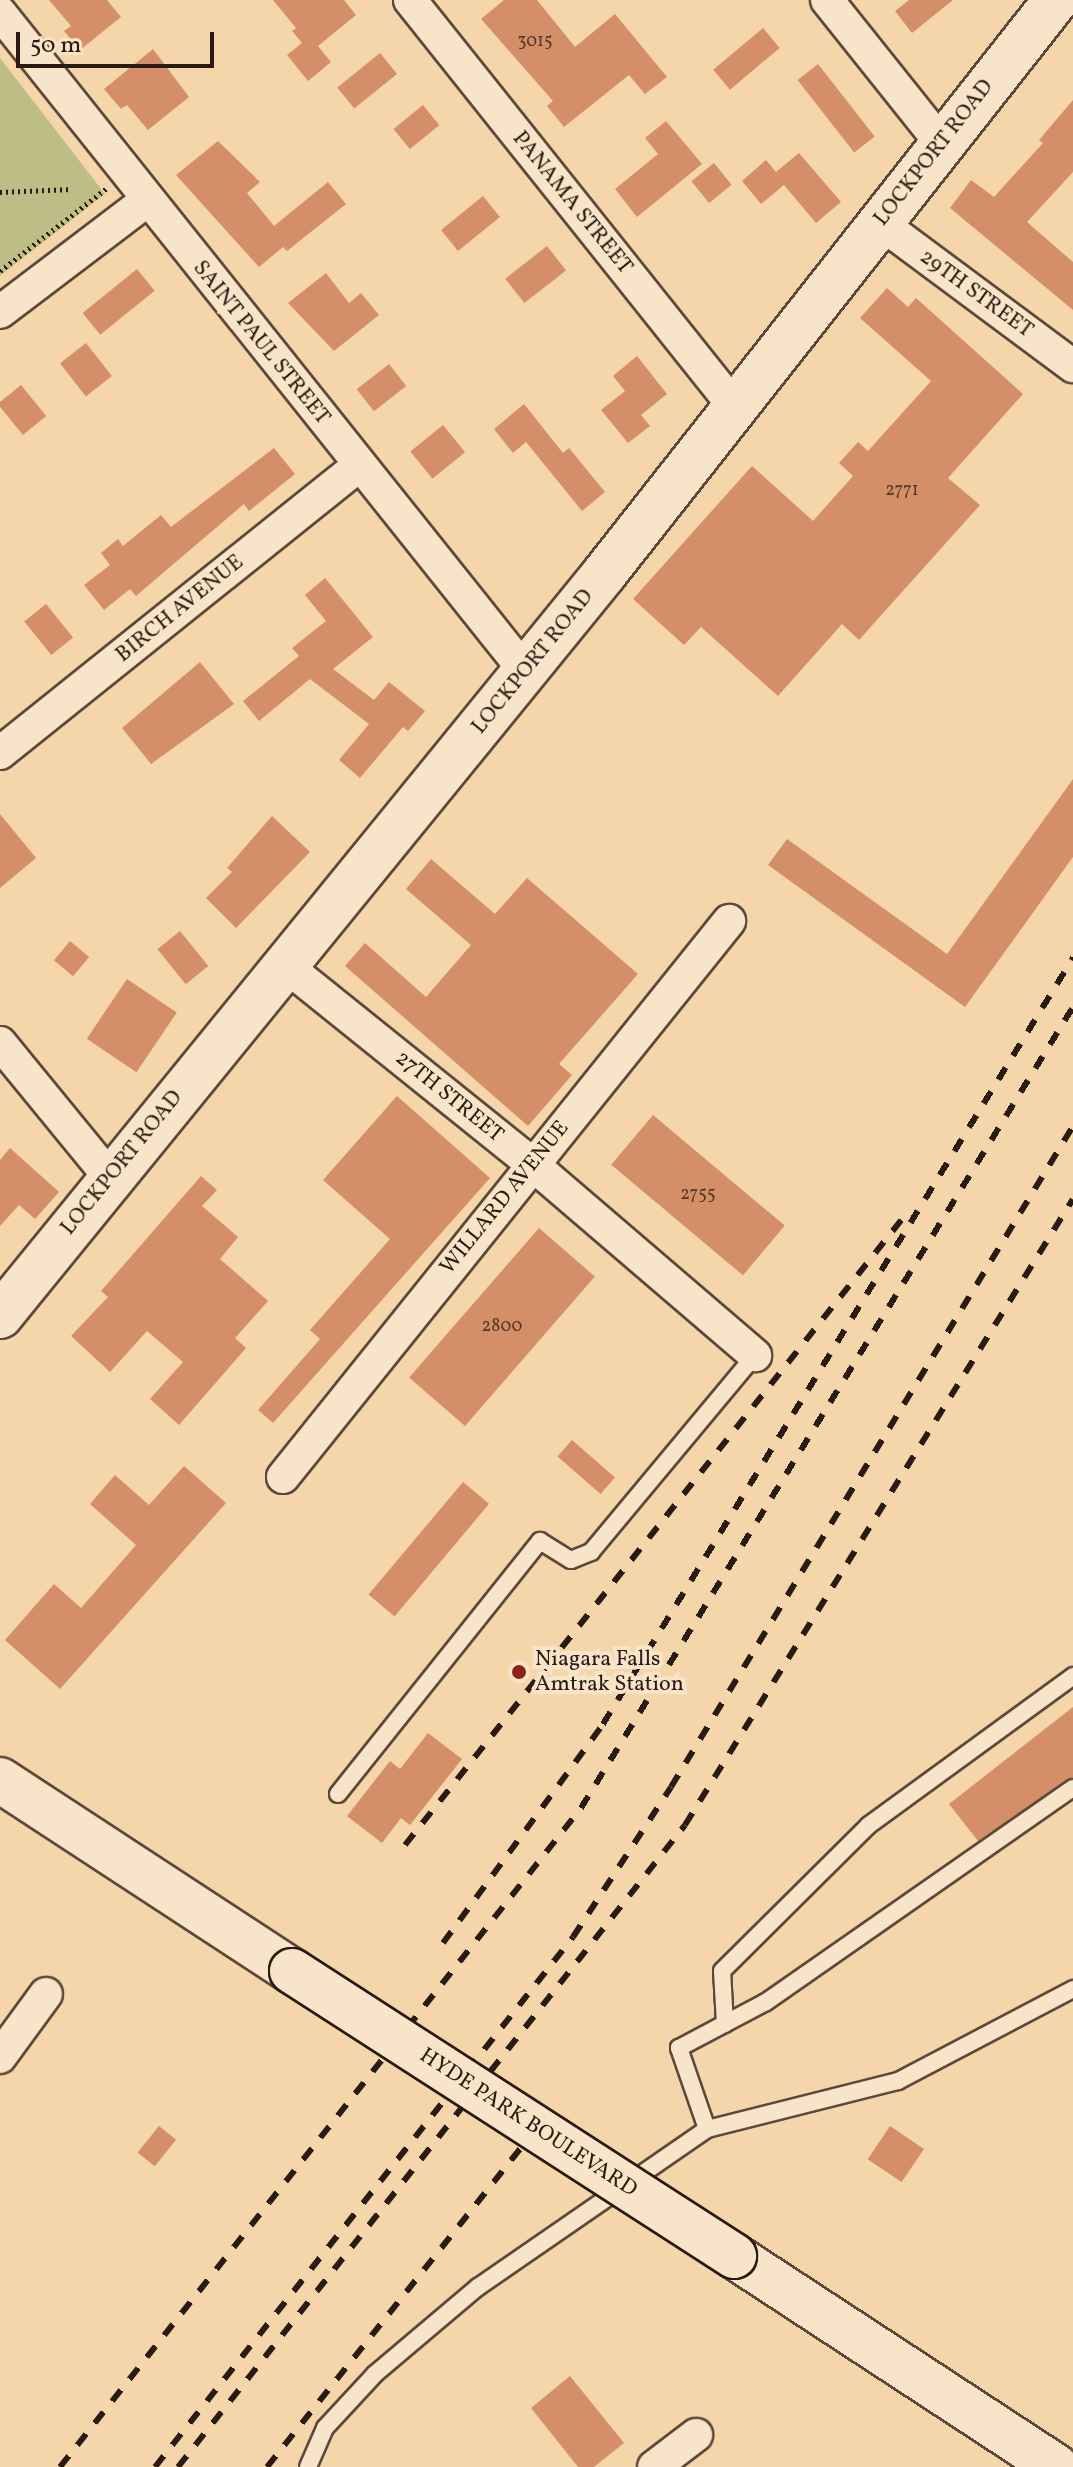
<!DOCTYPE html>
<style>
body{margin:0}
#map{position:relative;width:1073px;height:2467px;overflow:hidden;background:#f4d6aa;font-family:Vollkorn,serif}
div>[style]{position:absolute}
.green>*{inset:0;background:#bebd86}
.building>*{inset:0;background:#d58f68;transform-origin:0 0}
.path>*{height:5px;margin-top:-2.5px;transform-origin:0;background:repeating-linear-gradient(90deg,#291a13 0 2px,transparent 0 6px)}
.roads{filter:drop-shadow(2px 0 #5c4939) drop-shadow(-2px 0 #5c4939) drop-shadow(0 2px #5c4939) drop-shadow(0 -2px #5c4939)}
.lane>*{height:16px;margin:-8px;padding:0 8px;transform-origin:8px;border-radius:8px;background:#f8e4c8}
.street>*{height:32px;margin:-16px;padding:0 16px;transform-origin:16px;border-radius:16px;background:#f8e4c8}
.secondary>*{height:44px;margin:-22px;padding:0 22px;transform-origin:22px;border-radius:22px;background:#f8e4c8}
.rail>*{height:6px;margin-top:-3px;transform-origin:0;background:repeating-linear-gradient(90deg,#291a13 0 14px,transparent 0 28px)}
.bridges{filter:drop-shadow(2px 0 #291a13) drop-shadow(-2px 0 #291a13) drop-shadow(0 2px #291a13) drop-shadow(0 -2px #291a13)}
.secondary-bridge>*{height:44px;margin:-22px;padding:0 22px;transform-origin:22px;border-radius:22px;background:#f8e4c8}
.dots>*{width:22px;height:22px;translate:-50% -50%;box-sizing:border-box;border:4px solid #f8e4c8;border-radius:50%}
span{translate:-50% -50%;white-space:nowrap;text-align:center;line-height:1.15;-webkit-text-stroke:8px #f8e4c8;paint-order:stroke}
.number-label{font-size:18px;color:#543728}
.number-label span{-webkit-text-stroke-width:0}
.street-label{font-size:22px;color:#291a13}
.poi-label{font-size:22px;color:#291a13}
.left{translate:0 -50%;text-align:left}
.scale{position:absolute;left:16px;top:32px;width:198px;height:36px;box-sizing:border-box;border:4px solid #291a13;border-top:0;padding-left:10px;font-size:24px;line-height:28px;white-space:nowrap;color:#291a13;-webkit-text-stroke:6px #f8e4c8;paint-order:stroke}
</style>
<div id="map">
<div class="green">
<i style="clip-path:polygon(0 58px,105px 194px,0 276px)"></i>
</div>
<div class="building">
<i style="clip-path:polygon(49px 0,107px 0,121px 17px,80px 50px,64px 31px,71px 26px)"></i>
<i style="clip-path:polygon(273px 0,344px 0,356px 15px,318px 46px,331px 62px,308px 81px,287px 55px,302px 43px,292px 31px,296px 28px)"></i>
<i style="clip-path:polygon(504px 0,537px 0,575px 47px,615px 14px,667px 77px,645px 94px,629px 75px,564px 127px,547px 106px,553px 101px,481px 19px)"></i>
<i style="clip-path:polygon(909px 0,953px 0,912px 33px,895px 11px)"></i>
<i style="left:763px;top:28px;width:26px;height:65px;rotate:50deg"></i>
<i style="clip-path:polygon(153px 49px,189px 97px,148px 130px,127px 105px,121px 109px,104px 89px)"></i>
<i style="left:380px;top:53px;width:27px;height:55px;rotate:51deg"></i>
<i style="left:818px;top:64px;width:92px;height:26px;rotate:52deg"></i>
<i style="clip-path:polygon(1073px 100px,1073px 172px,1027px 222px,1073px 262px,1073px 310px,950px 208px,971px 180px,994px 197px,1043px 143px,1039px 140px)"></i>
<i style="left:423px;top:105px;width:26px;height:38px;rotate:51deg"></i>
<i style="clip-path:polygon(666px 121px,702px 164px,637px 217px,615px 189px,658px 154px,645px 138px)"></i>
<i style="clip-path:polygon(218px 141px,260px 182px,247px 193px,274px 226px,328px 182px,346px 204px,287px 251px,283px 247px,259px 267px,176px 175px)"></i>
<i style="clip-path:polygon(799px 153px,841px 202px,816px 223px,784px 185px,761px 204px,742px 181px,766px 160px,776px 172px)"></i>
<i style="left:714px;top:163px;width:28px;height:29px;rotate:51deg"></i>
<i style="left:483px;top:196px;width:27px;height:54px;rotate:51deg"></i>
<i style="left:547px;top:246px;width:31px;height:53px;rotate:52deg"></i>
<i style="left:137px;top:269px;width:28px;height:70px;rotate:51deg"></i>
<i style="clip-path:polygon(326px 273px,349px 303px,361px 293px,379px 315px,334px 351px,288px 303px)"></i>
<i style="clip-path:polygon(887px 288px,908px 307px,916px 298px,1023px 394px,948px 478px,980px 505px,859px 640px,842px 624px,778px 696px,701px 627px,684px 645px,633px 599px,752px 466px,813px 521px,853px 476px,839px 463px,858px 442px,868px 451px,931px 381px,860px 318px)"></i>
<i style="left:86px;top:343px;width:42px;height:33px;rotate:52deg"></i>
<i style="clip-path:polygon(637px 356px,667px 394px,641px 415px,650px 426px,628px 443px,601px 410px,625px 391px,613px 376px)"></i>
<i style="left:389px;top:364px;width:28px;height:41px;rotate:52deg"></i>
<i style="left:21px;top:385px;width:40px;height:30px;rotate:51deg"></i>
<i style="clip-path:polygon(524px 404px,563px 453px,569px 448px,605px 492px,582px 511px,526px 442px,513px 453px,494px 429px)"></i>
<i style="left:443px;top:425px;width:35px;height:42px;rotate:51deg"></i>
<i style="clip-path:polygon(274px 448px,295px 474px,249px 511px,244px 504px,136px 596px,130px 589px,104px 610px,84px 585px,110px 565px,101px 553px,118px 539px,123px 546px,161px 515px,171px 527px)"></i>
<i style="clip-path:polygon(325px 578px,373px 637px,333px 669px,374px 700px,389px 682px,425px 711px,408px 731px,403px 727px,360px 778px,339px 760px,369px 724px,310px 679px,259px 721px,243px 701px,299px 656px,292px 648px,326px 621px,305px 595px)"></i>
<i style="left:46px;top:604px;width:43px;height:28px;rotate:51deg"></i>
<i style="clip-path:polygon(200px 662px,234px 704px,151px 764px,122px 728px)"></i>
<i style="clip-path:polygon(1073px 779px,1073px 857px,965px 1007px,768px 865px,787px 839px,947px 954px)"></i>
<i style="clip-path:polygon(0 814px,36px 858px,0 888px)"></i>
<i style="clip-path:polygon(272px 816px,310px 852px,236px 928px,206px 898px,232px 872px,227px 868px)"></i>
<i style="clip-path:polygon(431px 859px,495px 914px,527px 878px,638px 974px,559px 1064px,572px 1075px,528px 1126px,345px 966px,365px 943px,426px 997px,471px 945px,406px 889px)"></i>
<i style="left:180px;top:931px;width:45px;height:29px;rotate:51deg"></i>
<i style="left:70px;top:941px;width:25px;height:25px;rotate:40deg"></i>
<i style="left:127px;top:979px;width:60px;height:72px;rotate:34deg"></i>
<i style="clip-path:polygon(397px 1096px,490px 1178px,273px 1423px,258px 1410px,320px 1339px,310px 1330px,390px 1239px,323px 1180px)"></i>
<i style="left:653px;top:1115px;width:172px;height:65px;rotate:40deg"></i>
<i style="clip-path:polygon(10px 1148px,59px 1192px,35px 1219px,19px 1205px,0 1226px,0 1160px)"></i>
<i style="clip-path:polygon(201px 1176px,217px 1190px,202px 1206px,238px 1237px,220px 1259px,268px 1301px,235px 1338px,246px 1348px,179px 1425px,150px 1399px,183px 1362px,147px 1331px,110px 1372px,71px 1336px,108px 1297px,101px 1291px)"></i>
<i style="left:539px;top:1228px;width:74px;height:198px;rotate:41deg"></i>
<i style="left:572px;top:1440px;width:57px;height:22px;rotate:41deg"></i>
<i style="clip-path:polygon(184px 1466px,226px 1503px,60px 1689px,5px 1640px,54px 1584px,81px 1608px,136px 1545px,90px 1504px,115px 1475px,149px 1505px)"></i>
<i style="left:463px;top:1482px;width:34px;height:147px;rotate:40deg"></i>
<i style="clip-path:polygon(1073px 1707px,1073px 1777px,978px 1841px,949px 1804px)"></i>
<i style="clip-path:polygon(428px 1733px,462px 1759px,410px 1825px,401px 1818px,382px 1843px,347px 1816px,390px 1761px,400px 1769px)"></i>
<i style="left:159px;top:2126px;width:22px;height:34px;rotate:39deg"></i>
<i style="left:890px;top:2126px;width:41px;height:40px;rotate:34deg"></i>
<i style="clip-path:polygon(570px 2376px,624px 2443px,594px 2467px,578px 2467px,531px 2408px)"></i>
</div>
<div class="path">
<i style="left:0;top:192px;width:72px;rotate:-2.4deg"></i>
<i style="left:0;top:271px;width:135px;rotate:-37.8deg"></i>
</div>
<div class="roads">
<div class="lane">
<i style="left:338px;top:1794px;width:324px;rotate:-51.4deg"></i>
<i style="left:540px;top:1541px;width:36px;rotate:32deg"></i>
<i style="left:571px;top:1560px;width:22px;rotate:-22deg"></i>
<i style="left:591px;top:1552px;width:256px;rotate:-50.2deg"></i>
<i style="left:725px;top:2024px;width:53px;rotate:-93.2deg"></i>
<i style="left:722px;top:1971px;width:207px;rotate:-44.8deg"></i>
<i style="left:869px;top:1825px;width:253px;rotate:-36.1deg"></i>
<i style="left:707px;top:2129px;width:86px;rotate:-109.1deg"></i>
<i style="left:679px;top:2048px;width:98px;rotate:-27.9deg"></i>
<i style="left:766px;top:2002px;width:374px;rotate:-34.9deg"></i>
<i style="left:308px;top:2467px;width:43px;rotate:-66.4deg"></i>
<i style="left:325px;top:2428px;width:74px;rotate:-47.2deg"></i>
<i style="left:375px;top:2374px;width:135px;rotate:-40.2deg"></i>
<i style="left:478px;top:2287px;width:278px;rotate:-34.6deg"></i>
<i style="left:707px;top:2129px;width:197px;rotate:-14.1deg"></i>
<i style="left:898px;top:2081px;width:198px;rotate:-27.7deg"></i>
</div>
<div class="street">
<i style="left:410px;top:0;width:519px;rotate:51.41deg"></i>
<i style="left:827px;top:0;width:183px;rotate:51.4deg"></i>
<i style="left:0;top:13px;width:842px;rotate:51.41deg"></i>
<i style="left:879px;top:222px;width:242px;rotate:36.6deg"></i>
<i style="left:0;top:312px;width:183px;rotate:-37.2deg"></i>
<i style="left:0;top:753px;width:460px;rotate:-38.7deg"></i>
<i style="left:286px;top:966px;width:316px;rotate:38.8deg"></i>
<i style="left:532px;top:1164px;width:294px;rotate:40.6deg"></i>
<i style="left:0;top:1043px;width:172px;rotate:50.7deg"></i>
<i style="left:283px;top:1477px;width:713px;rotate:-51.26deg"></i>
<i style="left:0;top:2057px;width:78px;rotate:-53.9deg"></i>
<i style="left:654px;top:2467px;width:53px;rotate:-37.3deg"></i>
</div>
<div class="secondary">
<i style="left:0;top:1316px;width:957px;rotate:-50.85deg"></i>
<i style="left:604px;top:574px;width:731px;rotate:-51.78deg"></i>
<i style="left:0;top:1780px;width:349px;rotate:33.2deg"></i>
<i style="left:734px;top:2256px;width:385px;rotate:33.2deg"></i>
</div>
</div>
<div class="rail">
<i style="left:405px;top:1845px;width:806px;rotate:-51.55deg"></i>
<i style="left:443px;top:1943px;width:271px;rotate:-53.8deg"></i>
<i style="left:603px;top:1724px;width:899px;rotate:-58.47deg"></i>
<i style="left:60px;top:2467px;width:840px;rotate:-51.67deg"></i>
<i style="left:581px;top:1808px;width:940px;rotate:-58.44deg"></i>
<i style="left:155px;top:2467px;width:675px;rotate:-51.74deg"></i>
<i style="left:573px;top:1937px;width:179px;rotate:-56.8deg"></i>
<i style="left:671px;top:1787px;width:774px;rotate:-58.69deg"></i>
<i style="left:178px;top:2467px;width:818px;rotate:-51.7deg"></i>
<i style="left:685px;top:1825px;width:736px;rotate:-58.21deg"></i>
<i style="left:267px;top:2467px;width:418px;rotate:-51.5deg"></i>
</div>
<div class="bridges">
<div class="secondary-bridge">
<i style="left:292px;top:1971px;width:526px;rotate:32.81deg"></i>
</div>
</div>
<div class="dots">
<i style="left:519px;top:1672px;background:#8f2418"></i>
</div>
<div class="number-label">
<span style="left:535px;top:42px">3015</span>
<span style="left:902px;top:491px">2771</span>
<span style="left:698px;top:1195px">2755</span>
<span style="left:502px;top:1327px">2800</span>
</div>
<div class="street-label">
<span style="left:934px;top:153px;rotate:-52deg">LOCKPORT ROAD</span>
<span style="left:572px;top:203px;rotate:51deg">PANAMA STREET</span>
<span style="left:976px;top:294px;rotate:36deg">29TH STREET</span>
<span style="left:261px;top:343px;rotate:51deg">SAINT PAUL STREET</span>
<span style="left:180px;top:609px;rotate:-39deg">BIRCH AVENUE</span>
<span style="left:533px;top:662px;rotate:-51deg">LOCKPORT ROAD</span>
<span style="left:449px;top:1097px;rotate:39deg">27TH STREET</span>
<span style="left:122px;top:1163px;rotate:-51deg">LOCKPORT ROAD</span>
<span style="left:505px;top:1198px;rotate:-51deg">WILLARD AVENUE</span>
<span style="left:528px;top:2123px;rotate:33deg">HYDE PARK BOULEVARD</span>
</div>
<div class="poi-label">
<span class="left" style="left:535px;top:1672px">Niagara Falls<br>Amtrak Station</span>
</div>
<div class="scale">50 m</div>
</div>
